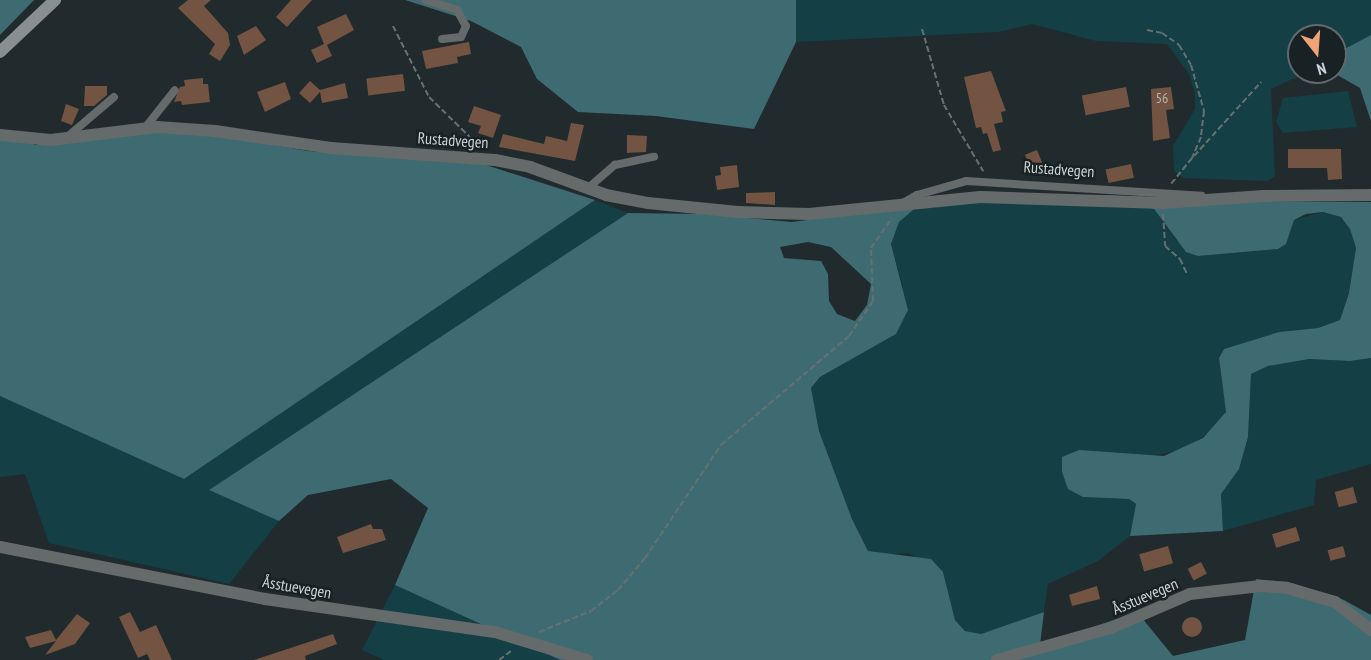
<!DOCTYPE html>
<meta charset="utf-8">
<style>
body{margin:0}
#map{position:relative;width:1371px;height:660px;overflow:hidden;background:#212b2d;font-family:"PT Sans Narrow",sans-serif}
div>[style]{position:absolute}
.green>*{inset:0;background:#133f45}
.forest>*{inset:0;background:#3d6b71}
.building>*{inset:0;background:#735341;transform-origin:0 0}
.round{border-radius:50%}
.path>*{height:2px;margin-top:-1px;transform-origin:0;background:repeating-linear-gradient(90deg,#677071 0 6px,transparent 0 9px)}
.lane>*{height:8px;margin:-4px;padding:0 4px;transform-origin:4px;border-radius:4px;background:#656a6b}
.street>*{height:12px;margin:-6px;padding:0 6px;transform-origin:6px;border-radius:6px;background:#656a6b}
.secondary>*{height:12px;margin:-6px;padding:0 6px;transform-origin:6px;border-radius:6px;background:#878f90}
span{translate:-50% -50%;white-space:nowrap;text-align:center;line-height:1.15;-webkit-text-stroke:5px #182123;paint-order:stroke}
.number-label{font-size:14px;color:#b7b4b1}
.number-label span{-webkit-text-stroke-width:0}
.street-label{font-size:16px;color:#ced5d6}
.north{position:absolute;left:1287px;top:24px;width:60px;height:60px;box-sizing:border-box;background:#182123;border:2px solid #61696b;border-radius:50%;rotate:163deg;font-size:16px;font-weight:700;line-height:24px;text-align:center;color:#ced5d6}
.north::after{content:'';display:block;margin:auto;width:21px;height:27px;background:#efa377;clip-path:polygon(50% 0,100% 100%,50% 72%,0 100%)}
</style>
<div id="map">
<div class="green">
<i style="clip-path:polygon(796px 0,1371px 0,1371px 35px,1335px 54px,1335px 36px,1299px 36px,1299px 72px,1308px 72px,1271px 89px,1275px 176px,1267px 181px,1183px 178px,1174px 171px,1173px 146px,1195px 109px,1195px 93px,1189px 74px,1167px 44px,1096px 41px,1032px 24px,998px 32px,796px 42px)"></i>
<i style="clip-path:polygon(1348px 91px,1357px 127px,1283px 133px,1276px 122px,1283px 98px)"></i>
<i style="clip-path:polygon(985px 191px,1133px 203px,1154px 209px,1175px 239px,1198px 256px,1278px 249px,1286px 244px,1294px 220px,1323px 212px,1341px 217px,1350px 229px,1356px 248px,1349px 293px,1340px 320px,1318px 328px,1279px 332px,1224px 349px,1219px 358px,1226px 412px,1219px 424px,1187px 449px,1147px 457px,1083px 497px,1129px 499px,1136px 505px,1130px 536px,1098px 561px,1048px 584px,1044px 612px,981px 634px,965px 631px,955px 620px,943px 572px,909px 553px,880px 555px,868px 551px,852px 519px,819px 431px,811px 388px,820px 377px,896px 334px,903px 287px,891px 244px,899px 222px,919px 205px)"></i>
<i style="clip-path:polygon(595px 200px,628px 213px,210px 490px,279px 521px,229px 584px,49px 543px,25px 474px,0 477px,0 396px,184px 479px)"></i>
<i style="clip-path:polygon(1371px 358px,1371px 464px,1316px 480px,1314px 505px,1223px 531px,1221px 494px,1239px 469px,1248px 437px,1251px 374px,1268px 366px,1309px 359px,1350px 361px)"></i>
<i style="clip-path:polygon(395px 585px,560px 660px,384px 660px,362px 650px)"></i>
</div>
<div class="forest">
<i style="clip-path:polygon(0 0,34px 0,0 35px)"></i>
<i style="clip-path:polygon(405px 0,796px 0,796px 42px,754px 129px,656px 116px,578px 112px,537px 79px,521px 47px,471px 21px)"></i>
<i style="clip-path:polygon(1371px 35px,1371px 121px,1360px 88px,1332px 72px,1335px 54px)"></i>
<i style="clip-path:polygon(0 130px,35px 145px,159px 130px,197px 132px,308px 151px,483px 164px,595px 200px,184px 479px,0 396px)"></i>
<i style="clip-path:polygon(1105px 195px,1246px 202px,1371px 202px,1371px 358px,1350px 361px,1309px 359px,1268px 366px,1251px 374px,1248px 437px,1239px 469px,1221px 494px,1223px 531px,1130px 536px,1136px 504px,1129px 499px,1083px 497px,1068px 489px,1062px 472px,1062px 457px,1079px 450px,1164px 456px,1203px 438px,1226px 412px,1219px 358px,1224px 349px,1279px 332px,1318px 328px,1340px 320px,1349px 293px,1356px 248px,1350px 229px,1341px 217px,1323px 212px,1306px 214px,1294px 220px,1286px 244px,1278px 249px,1198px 256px,1186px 252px,1154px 209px,1133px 203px,1074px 199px)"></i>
<i style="clip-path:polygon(evenodd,919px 205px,899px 222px,891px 244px,908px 310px,896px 334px,820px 377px,811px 388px,819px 431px,852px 519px,868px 551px,931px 559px,943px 572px,955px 620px,965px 631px,981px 634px,1044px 612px,1040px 645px,1137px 612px,1173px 656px,1245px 640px,1256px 579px,1292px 583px,1344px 600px,1371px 615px,1371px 660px,560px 660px,395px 585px,428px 508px,391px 479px,308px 495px,279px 521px,209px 490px,628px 213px,701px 214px,792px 222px,919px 205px,808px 242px,831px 247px,871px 284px,867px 305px,855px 321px,837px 314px,829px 301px,828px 274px,821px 261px,784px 258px,780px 247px,808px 242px)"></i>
</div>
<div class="building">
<i style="clip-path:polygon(188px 0,211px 0,204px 6px,228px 33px,230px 45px,220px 61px,209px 54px,215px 44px,178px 8px)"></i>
<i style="clip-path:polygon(291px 0,312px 0,287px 27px,276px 17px)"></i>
<i style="clip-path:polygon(346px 14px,354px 30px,327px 45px,332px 56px,317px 63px,311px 50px,324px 44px,317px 27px)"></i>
<i style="clip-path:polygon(256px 26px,266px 40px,244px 55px,237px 36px)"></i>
<i style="clip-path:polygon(469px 42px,471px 54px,457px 57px,458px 63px,426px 69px,422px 51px)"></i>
<i style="clip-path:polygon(991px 71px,1006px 111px,1001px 112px,1003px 122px,994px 124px,1001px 150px,993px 152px,987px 133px,983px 134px,981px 127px,976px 128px,964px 77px)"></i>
<i style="left:403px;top:74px;width:17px;height:37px;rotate:83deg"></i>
<i style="clip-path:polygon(203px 78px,203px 84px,208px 84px,210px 102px,182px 105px,181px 101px,174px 102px,180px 87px,185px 86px,184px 80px)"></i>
<i style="clip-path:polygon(310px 81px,320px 90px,345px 83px,348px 98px,322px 103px,320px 92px,310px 103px,299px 93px)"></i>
<i style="clip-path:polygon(285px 82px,291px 99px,265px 112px,257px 92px)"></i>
<i style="clip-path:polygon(85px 86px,107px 86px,107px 95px,94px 106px,84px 106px)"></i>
<i style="left:1126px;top:87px;width:20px;height:45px;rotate:79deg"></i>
<i style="clip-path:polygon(1171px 87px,1174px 109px,1166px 110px,1170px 138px,1153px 141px,1151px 89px)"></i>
<i style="clip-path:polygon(66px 104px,79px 109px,72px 125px,61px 121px)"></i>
<i style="clip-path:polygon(474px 106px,501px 115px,493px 138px,478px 133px,481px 126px,468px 122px)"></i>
<i style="clip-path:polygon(571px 123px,584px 125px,575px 161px,499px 147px,503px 134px,544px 144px,546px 136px,567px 141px)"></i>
<i style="clip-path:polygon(627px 135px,647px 136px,646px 152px,627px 153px)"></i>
<i style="clip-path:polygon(1288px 149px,1341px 149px,1342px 179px,1328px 180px,1327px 168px,1288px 168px)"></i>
<i style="left:1037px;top:150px;width:16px;height:13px;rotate:68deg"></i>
<i style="left:1131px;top:164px;width:14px;height:26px;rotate:78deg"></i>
<i style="clip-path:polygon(737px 165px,739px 187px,717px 190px,715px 176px,721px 175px,720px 167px)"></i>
<i style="clip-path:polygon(775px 192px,775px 205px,746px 203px,746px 193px)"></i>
<i style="left:1353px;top:487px;width:16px;height:19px;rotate:75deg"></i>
<i style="clip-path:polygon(371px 524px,373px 529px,382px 529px,386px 540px,343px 553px,337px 537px)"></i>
<i style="left:1296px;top:527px;width:14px;height:25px;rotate:73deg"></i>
<i style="left:1168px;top:546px;width:18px;height:30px;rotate:74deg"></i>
<i style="left:1343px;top:546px;width:11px;height:16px;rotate:75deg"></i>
<i style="left:1201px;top:562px;width:13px;height:15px;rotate:63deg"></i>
<i style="clip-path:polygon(1097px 586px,1100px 599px,1072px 606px,1069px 595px)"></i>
<i style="clip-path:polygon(130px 612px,140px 632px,156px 625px,172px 660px,150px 660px,147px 654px,138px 658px,119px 617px)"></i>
<i style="clip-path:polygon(77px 614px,90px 623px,75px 644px,45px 655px,56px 641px,30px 648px,25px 637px,51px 630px,56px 640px)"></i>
<i class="round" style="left:1182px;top:617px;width:20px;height:20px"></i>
<i style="clip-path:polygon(333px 634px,337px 644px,305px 656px,306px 660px,254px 660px)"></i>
</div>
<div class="path">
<i style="left:393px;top:26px;width:80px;rotate:63.1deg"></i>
<i style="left:429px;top:97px;width:70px;rotate:44.4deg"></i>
<i style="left:922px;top:29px;width:79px;rotate:73.9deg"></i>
<i style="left:944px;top:105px;width:77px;rotate:59.4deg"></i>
<i style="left:1147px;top:30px;width:15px;rotate:11deg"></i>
<i style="left:1162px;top:33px;width:21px;rotate:35deg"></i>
<i style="left:1179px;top:45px;width:23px;rotate:59deg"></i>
<i style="left:1191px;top:65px;width:48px;rotate:74.2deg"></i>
<i style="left:1204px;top:111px;width:26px;rotate:97deg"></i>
<i style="left:1201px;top:137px;width:23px;rotate:113deg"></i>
<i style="left:1192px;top:158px;width:33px;rotate:129deg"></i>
<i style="left:1194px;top:156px;width:100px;rotate:-47.8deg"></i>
<i style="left:1163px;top:214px;width:32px;rotate:86deg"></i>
<i style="left:1165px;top:246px;width:20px;rotate:41deg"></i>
<i style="left:1180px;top:259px;width:17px;rotate:65deg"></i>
<i style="left:539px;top:632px;width:56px;rotate:-22deg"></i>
<i style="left:591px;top:611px;width:34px;rotate:-38deg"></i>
<i style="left:618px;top:590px;width:42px;rotate:-49.8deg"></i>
<i style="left:645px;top:558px;width:136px;rotate:-56.1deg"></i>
<i style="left:721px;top:445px;width:168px;rotate:-40.4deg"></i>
<i style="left:849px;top:336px;width:42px;rotate:-55.6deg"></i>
<i style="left:873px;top:301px;width:53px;rotate:-92.2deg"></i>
<i style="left:871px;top:248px;width:37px;rotate:-55deg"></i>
<i style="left:499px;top:660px;width:15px;rotate:-37deg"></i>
</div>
<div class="lane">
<i style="left:425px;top:0;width:34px;rotate:17deg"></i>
<i style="left:457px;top:10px;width:18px;rotate:61deg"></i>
<i style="left:466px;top:26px;width:12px;rotate:114deg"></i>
<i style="left:461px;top:37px;width:19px;rotate:174deg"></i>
<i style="left:145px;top:128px;width:48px;rotate:-51.7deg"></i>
<i style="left:66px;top:138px;width:63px;rotate:-40.5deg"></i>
<i style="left:587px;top:189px;width:37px;rotate:-41deg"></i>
<i style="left:615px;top:165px;width:40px;rotate:-12deg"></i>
<i style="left:903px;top:203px;width:16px;rotate:-30deg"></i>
<i style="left:917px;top:195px;width:51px;rotate:-15.9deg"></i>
<i style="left:966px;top:181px;width:236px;rotate:3.6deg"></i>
</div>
<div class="street">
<i style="left:0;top:135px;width:51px;rotate:5.6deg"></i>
<i style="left:51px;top:140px;width:107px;rotate:-7deg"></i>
<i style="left:157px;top:127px;width:58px;rotate:3.9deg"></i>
<i style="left:215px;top:131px;width:117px;rotate:8.3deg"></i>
<i style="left:331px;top:148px;width:164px;rotate:4.2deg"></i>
<i style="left:495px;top:160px;width:36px;rotate:11deg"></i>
<i style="left:530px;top:167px;width:81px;rotate:20.2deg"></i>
<i style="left:606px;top:195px;width:43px;rotate:10.8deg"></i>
<i style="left:648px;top:203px;width:90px;rotate:5.7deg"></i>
<i style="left:738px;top:212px;width:71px;rotate:1.6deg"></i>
<i style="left:809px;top:214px;width:172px;rotate:-5.7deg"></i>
<i style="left:980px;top:197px;width:183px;rotate:1.9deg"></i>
<i style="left:1163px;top:203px;width:101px;rotate:-4deg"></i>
<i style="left:1264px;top:196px;width:107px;rotate:-0.5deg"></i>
<i style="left:0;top:547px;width:270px;rotate:11.1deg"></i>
<i style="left:265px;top:599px;width:232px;rotate:8.2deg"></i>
<i style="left:495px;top:632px;width:96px;rotate:16.9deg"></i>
<i style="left:997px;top:660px;width:118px;rotate:-15.7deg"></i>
<i style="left:1111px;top:628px;width:86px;rotate:-23.3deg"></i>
<i style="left:1190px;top:594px;width:71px;rotate:-6.4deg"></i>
<i style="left:1261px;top:586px;width:26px;rotate:4deg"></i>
<i style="left:1287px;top:588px;width:50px;rotate:16.3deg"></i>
<i style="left:1335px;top:602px;width:46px;rotate:37.9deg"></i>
</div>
<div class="secondary">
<i style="left:0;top:52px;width:76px;rotate:-43.4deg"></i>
</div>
<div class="number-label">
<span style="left:1162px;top:98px">56</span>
</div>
<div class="street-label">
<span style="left:453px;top:140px;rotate:4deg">Rustadvegen</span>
<span style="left:1059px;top:169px;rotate:4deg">Rustadvegen</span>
<span style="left:297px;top:587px;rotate:10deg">Åsstuevegen</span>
<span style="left:1145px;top:596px;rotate:-23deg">Åsstuevegen</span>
</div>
<div class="north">N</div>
</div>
